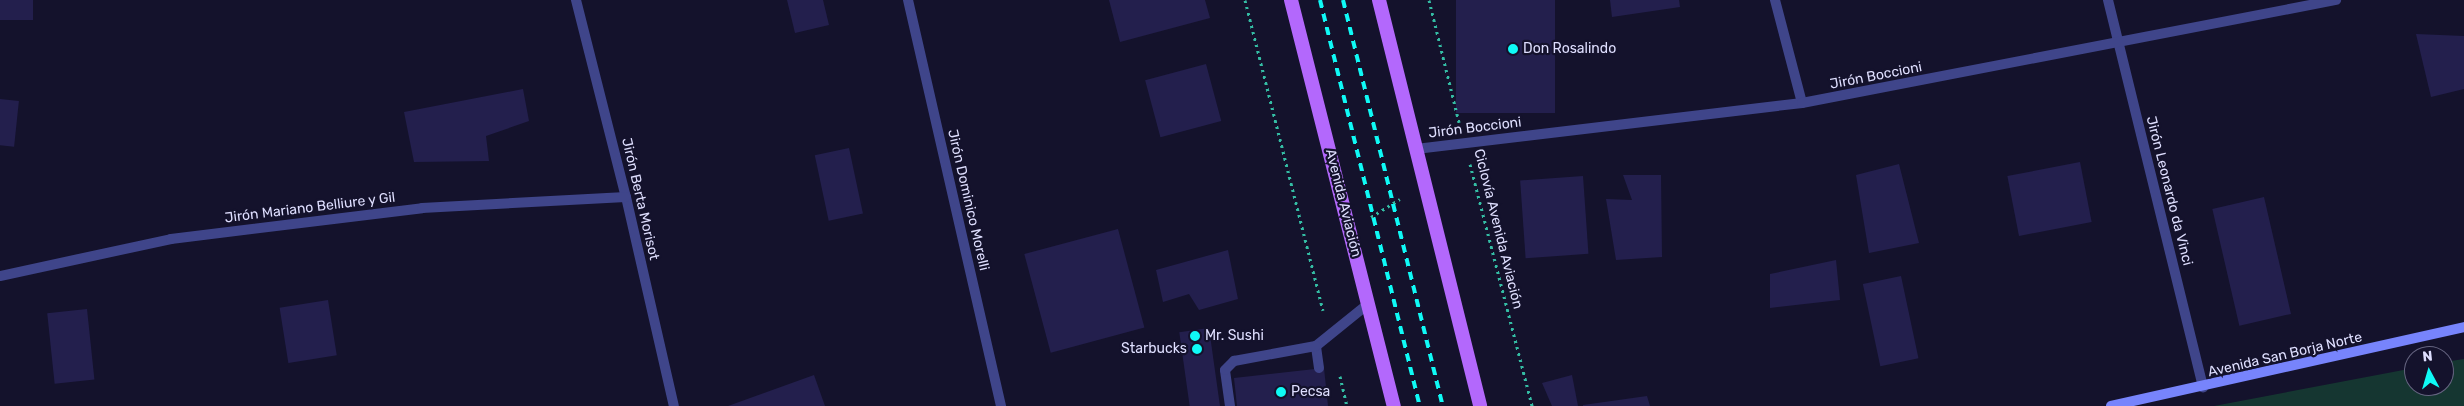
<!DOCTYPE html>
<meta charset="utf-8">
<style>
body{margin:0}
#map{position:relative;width:2464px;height:406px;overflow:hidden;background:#14122c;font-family:Rubik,sans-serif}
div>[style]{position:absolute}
.green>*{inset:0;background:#153631}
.building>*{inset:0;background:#231f4d;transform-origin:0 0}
.path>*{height:3px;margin-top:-1.5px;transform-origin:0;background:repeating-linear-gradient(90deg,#34bda4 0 2.5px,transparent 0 6.5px)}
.service>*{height:10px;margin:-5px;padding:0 5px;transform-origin:5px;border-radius:5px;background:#3f458a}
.minor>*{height:10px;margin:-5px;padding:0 5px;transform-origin:5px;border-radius:5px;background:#3f458a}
.secondary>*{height:10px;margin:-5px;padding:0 5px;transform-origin:5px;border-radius:5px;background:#7784fc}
.primary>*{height:14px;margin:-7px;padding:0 7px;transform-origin:7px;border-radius:7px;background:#b368fc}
.rail>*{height:4px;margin-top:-2px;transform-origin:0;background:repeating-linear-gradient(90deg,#0ffaf6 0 8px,transparent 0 14px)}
.dots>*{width:14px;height:14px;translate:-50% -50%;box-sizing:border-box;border:2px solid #14122c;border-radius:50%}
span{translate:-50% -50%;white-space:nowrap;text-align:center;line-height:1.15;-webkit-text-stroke:4.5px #14122c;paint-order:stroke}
.poi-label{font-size:14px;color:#dedefe}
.left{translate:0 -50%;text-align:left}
.right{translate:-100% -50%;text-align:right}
.street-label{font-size:14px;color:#dedefe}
.north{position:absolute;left:2404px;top:346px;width:50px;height:50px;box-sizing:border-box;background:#14122c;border:1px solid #656480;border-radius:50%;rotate:354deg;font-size:14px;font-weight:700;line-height:20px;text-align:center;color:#dedefe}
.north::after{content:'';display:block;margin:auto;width:18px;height:22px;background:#0ffaf6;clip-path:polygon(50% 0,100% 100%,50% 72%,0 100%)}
</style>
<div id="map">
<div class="green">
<i style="clip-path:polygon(2464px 359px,2464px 406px,2214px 406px,2414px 368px,2414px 386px,2444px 386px,2444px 362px)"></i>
</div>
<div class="building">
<i style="left:0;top:0;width:33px;height:20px"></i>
<i style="clip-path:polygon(787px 0,823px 0,829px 25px,795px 33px)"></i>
<i style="clip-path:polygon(1109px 0,1205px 0,1210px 18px,1120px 42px)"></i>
<i style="left:1456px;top:0;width:99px;height:113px"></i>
<i style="clip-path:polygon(1610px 0,1679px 0,1680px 7px,1612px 17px)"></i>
<i style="clip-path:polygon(2416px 34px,2464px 36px,2464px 89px,2431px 97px)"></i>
<i style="left:1206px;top:64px;width:59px;height:63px;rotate:75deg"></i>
<i style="clip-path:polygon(523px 89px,529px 121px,486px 136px,489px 161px,414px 162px,404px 112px)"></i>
<i style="left:0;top:99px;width:19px;height:46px;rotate:6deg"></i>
<i style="left:849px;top:148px;width:67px;height:35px;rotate:78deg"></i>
<i style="left:2080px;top:162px;width:61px;height:74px;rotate:79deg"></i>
<i style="clip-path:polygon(1899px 164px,1919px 243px,1869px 253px,1856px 175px)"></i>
<i style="clip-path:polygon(1623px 175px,1661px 175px,1662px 257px,1616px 260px,1606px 199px,1632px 200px)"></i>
<i style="left:1583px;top:176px;width:78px;height:63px;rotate:86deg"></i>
<i style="left:2264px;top:197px;width:120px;height:53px;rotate:77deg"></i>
<i style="left:1118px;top:229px;width:102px;height:97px;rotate:75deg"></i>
<i style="clip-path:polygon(1228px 250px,1238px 299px,1199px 310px,1189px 294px,1163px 302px,1156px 270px)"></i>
<i style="clip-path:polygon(1836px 260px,1840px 300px,1770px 308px,1770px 274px)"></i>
<i style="left:1901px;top:276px;width:84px;height:39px;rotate:78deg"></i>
<i style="left:328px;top:300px;width:56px;height:49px;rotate:81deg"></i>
<i style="left:87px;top:309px;width:71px;height:40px;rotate:84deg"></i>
<i style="left:1209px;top:328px;width:79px;height:30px;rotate:82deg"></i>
<i style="clip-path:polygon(1324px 368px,1328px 406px,1237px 406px,1234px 378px)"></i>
<i style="clip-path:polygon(814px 375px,825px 406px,728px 406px)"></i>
<i style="clip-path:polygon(1572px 375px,1578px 406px,1552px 406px,1542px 383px)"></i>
<i style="clip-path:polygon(1647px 396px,1650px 406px,1583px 406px,1583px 405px)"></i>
</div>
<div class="path">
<i style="left:1245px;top:0;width:320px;rotate:75.9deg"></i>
<i style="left:1429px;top:0;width:126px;rotate:76.2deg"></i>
<i style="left:1470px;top:164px;width:250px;rotate:75.6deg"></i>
<i style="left:1371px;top:217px;width:34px;rotate:-32deg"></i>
<i style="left:1340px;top:376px;width:31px;rotate:77deg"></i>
</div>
<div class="service">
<i style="left:1319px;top:368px;width:22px;rotate:-98deg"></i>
<i style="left:1316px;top:346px;width:67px;rotate:-38.9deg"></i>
<i style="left:1230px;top:406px;width:36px;rotate:-98deg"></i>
<i style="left:1225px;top:370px;width:13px;rotate:-45deg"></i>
<i style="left:1234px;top:361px;width:83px;rotate:-10.4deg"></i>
</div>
<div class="minor">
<i style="left:576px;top:0;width:203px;rotate:75.8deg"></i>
<i style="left:626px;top:197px;width:214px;rotate:77.1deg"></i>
<i style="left:908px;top:0;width:417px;rotate:77.1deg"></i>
<i style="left:1775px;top:0;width:106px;rotate:75.3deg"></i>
<i style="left:2108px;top:0;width:399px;rotate:76.2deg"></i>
<i style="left:1416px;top:149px;width:389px;rotate:-6.8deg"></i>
<i style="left:1802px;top:103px;width:544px;rotate:-10.92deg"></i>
<i style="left:0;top:276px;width:175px;rotate:-12.2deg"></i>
<i style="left:171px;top:239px;width:253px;rotate:-7deg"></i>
<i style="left:422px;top:208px;width:204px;rotate:-3.1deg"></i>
</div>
<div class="secondary">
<i style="left:2111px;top:406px;width:362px;rotate:-12.6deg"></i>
</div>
<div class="primary">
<i style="left:1291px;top:0;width:419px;rotate:75.8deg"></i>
<i style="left:1379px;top:0;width:418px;rotate:76deg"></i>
</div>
<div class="rail">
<i style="left:1320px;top:0;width:418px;rotate:76.2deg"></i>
<i style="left:1343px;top:0;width:418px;rotate:76.2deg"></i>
</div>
<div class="dots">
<i style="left:1513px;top:49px;background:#0ffaf6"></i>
<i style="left:1195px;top:336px;background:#0ffaf6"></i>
<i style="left:1197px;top:349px;background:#0ffaf6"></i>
<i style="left:1281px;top:392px;background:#0ffaf6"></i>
</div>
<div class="poi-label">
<span class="left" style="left:1523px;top:49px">Don Rosalindo</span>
<span class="left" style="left:1205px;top:336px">Mr. Sushi</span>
<span class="right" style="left:1187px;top:349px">Starbucks</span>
<span class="left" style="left:1291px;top:392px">Pecsa</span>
</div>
<div class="street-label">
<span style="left:1876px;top:76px;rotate:-11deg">Jirón Boccioni</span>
<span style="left:1475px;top:128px;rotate:-7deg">Jirón Boccioni</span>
<span style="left:2169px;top:191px;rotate:76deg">Jirón Leonardo da Vinci</span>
<span style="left:640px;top:199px;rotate:77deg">Jirón Berta Morisot</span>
<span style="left:968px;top:200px;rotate:77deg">Jirón Dominico Morelli</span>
<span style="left:1343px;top:203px;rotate:76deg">Avenida Aviación</span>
<span style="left:310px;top:208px;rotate:-7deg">Jirón Mariano Belliure y Gil</span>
<span style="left:1498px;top:229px;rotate:76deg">Ciclovía Avenida Aviación</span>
<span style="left:2285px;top:355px;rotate:-13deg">Avenida San Borja Norte</span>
</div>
<div class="north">N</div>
</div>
